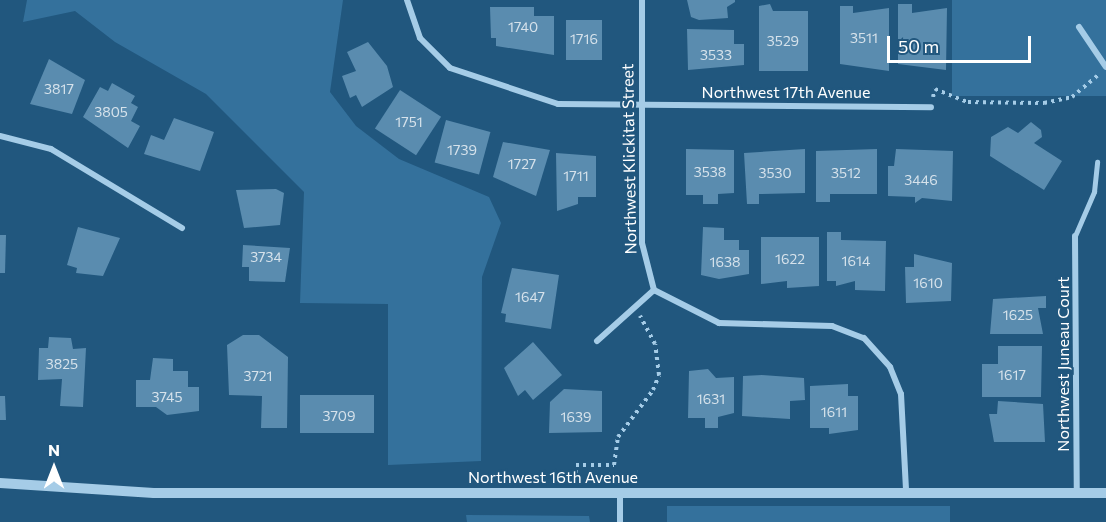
<!DOCTYPE html>
<style>
body{margin:0}
#map{position:relative;width:1106px;height:522px;overflow:hidden;background:#21577e;font-family:Commissioner,sans-serif}
div>[style]{position:absolute}
.green>*{inset:0;background:#34719c;transform-origin:0 0}
.building>*{inset:0;background:#5a8caf;transform-origin:0 0}
.path>*{height:4px;margin-top:-2px;transform-origin:0;background:repeating-linear-gradient(90deg,#a5cce7 0 3px,transparent 0 7.5px)}
.service>*{height:4.5px;margin:-2.25px;padding:0 2.25px;transform-origin:2.25px;border-radius:2.25px;background:#a5cce7}
.minor>*{height:6px;margin:-3px;padding:0 3px;transform-origin:3px;border-radius:3px;background:#a5cce7}
.tertiary>*{height:10px;margin:-5px;padding:0 5px;transform-origin:5px;border-radius:5px;background:#a5cce7}
span{translate:-50% -50%;white-space:nowrap;text-align:center;line-height:1.15;-webkit-text-stroke:4.5px #21577e;paint-order:stroke}
.number-label{font-size:14px;color:#d6e2eb}
.number-label span{-webkit-text-stroke-width:0}
.street-label{font-size:16px;color:#fff}
.north{position:absolute;left:24px;top:438px;width:60px;height:60px;-webkit-text-stroke:4px #21577e;paint-order:stroke;rotate:0deg;font-size:16px;font-weight:700;line-height:24px;text-align:center;color:#fff}
.north::after{content:'';display:block;margin:auto;width:21px;height:27px;background:#fff;clip-path:polygon(50% 0,100% 100%,50% 72%,0 100%)}
.scale{position:absolute;left:887px;top:36px;width:144px;height:27px;box-sizing:border-box;border:3px solid #fff;border-top:0;padding-left:8px;font-size:18px;line-height:21px;white-space:nowrap;color:#fff;-webkit-text-stroke:4px #21577e;paint-order:stroke}
</style>
<div id="map">
<div class="green">
<i style="clip-path:polygon(27px 0,343px 0,330px 92px,356px 126px,399px 159px,489px 197px,501px 223px,482px 277px,481px 461px,388px 465px,388px 304px,300px 303px,304px 192px,206px 94px,115px 42px,75px 11px,23px 22px)"></i>
<i style="left:952px;top:0;width:154px;height:96px"></i>
<i style="left:667px;top:506px;width:283px;height:28px"></i>
<i style="clip-path:polygon(466px 515px,589px 516px,590px 522px,467px 522px)"></i>
</div>
<div class="building">
<i style="clip-path:polygon(687px 0,735px 0,735px 2px,727px 7px,728px 18px,699px 20px,691px 17px)"></i>
<i style="clip-path:polygon(770px 4px,773px 11px,808px 11px,808px 71px,759px 71px,759px 6px)"></i>
<i style="clip-path:polygon(898px 4px,912px 4px,912px 13px,947px 8px,946px 70px,898px 64px)"></i>
<i style="clip-path:polygon(840px 6px,853px 6px,853px 13px,889px 8px,889px 71px,840px 64px)"></i>
<i style="clip-path:polygon(490px 7px,534px 7px,534px 16px,554px 16px,554px 55px,496px 46px,496px 38px,491px 38px)"></i>
<i style="left:566px;top:20px;width:36px;height:40px"></i>
<i style="clip-path:polygon(687px 29px,734px 30px,734px 44px,744px 44px,744px 65px,688px 70px)"></i>
<i style="clip-path:polygon(368px 42px,387px 66px,393px 87px,362px 107px,356px 95px,350px 98px,342px 76px,356px 71px,347px 52px)"></i>
<i style="clip-path:polygon(49px 59px,85px 80px,72px 114px,30px 104px)"></i>
<i style="clip-path:polygon(112px 83px,135px 96px,131px 103px,138px 107px,131px 121px,140px 126px,128px 148px,83px 117px,100px 87px,108px 91px)"></i>
<i style="left:400px;top:90px;width:49px;height:46px;rotate:33deg"></i>
<i style="clip-path:polygon(174px 118px,214px 132px,200px 171px,144px 154px,151px 135px,164px 140px)"></i>
<i style="left:446px;top:120px;width:46px;height:44px;rotate:15deg"></i>
<i style="clip-path:polygon(1031px 122px,1041px 130px,1042px 137px,1034px 143px,1062px 161px,1044px 190px,990px 156px,991px 137px,1008px 127px,1018px 133px)"></i>
<i style="clip-path:polygon(503px 142px,550px 150px,536px 196px,493px 177px)"></i>
<i style="clip-path:polygon(686px 149px,734px 150px,734px 193px,718px 194px,718px 204px,703px 204px,703px 195px,686px 195px)"></i>
<i style="clip-path:polygon(805px 149px,805px 193px,759px 194px,759px 204px,747px 204px,744px 153px)"></i>
<i style="clip-path:polygon(877px 149px,877px 194px,830px 194px,830px 202px,816px 202px,816px 151px)"></i>
<i style="clip-path:polygon(896px 149px,953px 151px,952px 201px,922px 198px,915px 203px,915px 197px,888px 196px,888px 166px,894px 166px)"></i>
<i style="clip-path:polygon(556px 153px,596px 156px,596px 197px,578px 197px,578px 204px,557px 211px)"></i>
<i style="clip-path:polygon(276px 189px,284px 193px,280px 225px,244px 228px,236px 190px)"></i>
<i style="clip-path:polygon(78px 227px,120px 238px,103px 276px,76px 273px,77px 268px,67px 265px)"></i>
<i style="clip-path:polygon(703px 227px,724px 228px,724px 240px,739px 240px,739px 250px,749px 250px,749px 274px,719px 279px,701px 275px)"></i>
<i style="clip-path:polygon(827px 232px,841px 232px,841px 240px,886px 241px,885px 291px,855px 290px,855px 281px,836px 286px,836px 281px,827px 281px)"></i>
<i style="clip-path:polygon(0 235px,6px 235px,5px 273px,0 273px)"></i>
<i style="clip-path:polygon(761px 237px,819px 237px,819px 286px,787px 288px,787px 281px,761px 284px)"></i>
<i style="clip-path:polygon(243px 245px,290px 248px,285px 282px,249px 281px,249px 267px,242px 267px)"></i>
<i style="clip-path:polygon(914px 254px,952px 263px,951px 301px,906px 303px,905px 267px,914px 267px)"></i>
<i style="clip-path:polygon(512px 268px,559px 275px,551px 329px,505px 322px,506px 314px,501px 313px)"></i>
<i style="clip-path:polygon(1046px 296px,1046px 308px,1038px 308px,1043px 334px,990px 334px,993px 299px)"></i>
<i style="clip-path:polygon(243px 335px,259px 335px,288px 357px,287px 428px,261px 428px,262px 396px,229px 395px,227px 345px)"></i>
<i style="clip-path:polygon(49px 337px,71px 338px,73px 349px,86px 348px,83px 407px,60px 406px,62px 379px,38px 380px,39px 348px,48px 348px)"></i>
<i style="clip-path:polygon(533px 342px,562px 375px,533px 400px,525px 390px,518px 396px,504px 368px)"></i>
<i style="clip-path:polygon(998px 346px,1042px 346px,1041px 397px,982px 397px,982px 364px,998px 364px)"></i>
<i style="clip-path:polygon(153px 358px,173px 359px,173px 371px,188px 371px,188px 387px,199px 387px,199px 411px,167px 415px,156px 407px,136px 407px,136px 380px,150px 380px)"></i>
<i style="clip-path:polygon(708px 369px,716px 378px,734px 377px,734px 413px,718px 417px,718px 428px,705px 428px,705px 418px,688px 418px,689px 371px)"></i>
<i style="clip-path:polygon(762px 375px,804px 378px,805px 400px,790px 401px,790px 419px,742px 416px,743px 376px)"></i>
<i style="clip-path:polygon(848px 384px,848px 396px,858px 396px,858px 430px,829px 434px,829px 428px,810px 428px,810px 386px)"></i>
<i style="clip-path:polygon(564px 389px,602px 391px,602px 432px,549px 433px,550px 402px)"></i>
<i style="left:300px;top:395px;width:74px;height:38px"></i>
<i style="clip-path:polygon(0 396px,5px 396px,6px 420px,0 420px)"></i>
<i style="clip-path:polygon(998px 401px,1043px 404px,1045px 442px,994px 442px,989px 414px,997px 414px)"></i>
</div>
<div class="path">
<i style="left:933px;top:97px;width:8px;rotate:-76deg"></i>
<i style="left:935px;top:89px;width:35px;rotate:22deg"></i>
<i style="left:968px;top:102px;width:76px;rotate:0.8deg"></i>
<i style="left:1044px;top:103px;width:29px;rotate:-12deg"></i>
<i style="left:1072px;top:97px;width:35px;rotate:-40deg"></i>
<i style="left:576px;top:480px;width:15px;rotate:-90deg"></i>
<i style="left:576px;top:465px;width:38px"></i>
<i style="left:614px;top:465px;width:28px;rotate:-82deg"></i>
<i style="left:618px;top:437px;width:59px;rotate:-53.3deg"></i>
<i style="left:653px;top:390px;width:16px;rotate:-68deg"></i>
<i style="left:659px;top:375px;width:31px;rotate:-97deg"></i>
<i style="left:655px;top:344px;width:32px;rotate:-118deg"></i>
</div>
<div class="service">
<i style="left:1075px;top:236px;width:48px;rotate:-66.6deg"></i>
<i style="left:1094px;top:192px;width:30px;rotate:-84deg"></i>
</div>
<div class="minor">
<i style="left:407px;top:0;width:40px;rotate:71.1deg"></i>
<i style="left:420px;top:38px;width:42px;rotate:45deg"></i>
<i style="left:450px;top:68px;width:114px;rotate:18.4deg"></i>
<i style="left:558px;top:104px;width:373px;rotate:0.5deg"></i>
<i style="left:642px;top:0;width:243px;rotate:90deg"></i>
<i style="left:642px;top:243px;width:49px;rotate:75.7deg"></i>
<i style="left:654px;top:290px;width:73px;rotate:26.9deg"></i>
<i style="left:719px;top:323px;width:113px;rotate:1.5deg"></i>
<i style="left:832px;top:326px;width:34px;rotate:21deg"></i>
<i style="left:864px;top:338px;width:39px;rotate:48deg"></i>
<i style="left:890px;top:367px;width:29px;rotate:68deg"></i>
<i style="left:901px;top:394px;width:97px;rotate:87deg"></i>
<i style="left:1079px;top:27px;width:48px;rotate:56deg"></i>
<i style="left:0;top:136px;width:53px;rotate:14.3deg"></i>
<i style="left:51px;top:149px;width:153px;rotate:31.1deg"></i>
<i style="left:1075px;top:236px;width:257px;rotate:89.6deg"></i>
<i style="left:597px;top:341px;width:76px;rotate:-41.8deg"></i>
<i style="left:620px;top:522px;width:29px;rotate:-90deg"></i>
</div>
<div class="tertiary">
<i style="left:0;top:483px;width:154px;rotate:3.7deg"></i>
<i style="left:154px;top:493px;width:952px"></i>
</div>
<div class="number-label">
<span style="left:523px;top:27px">1740</span>
<span style="left:864px;top:38px">3511</span>
<span style="left:584px;top:39px">1716</span>
<span style="left:783px;top:41px">3529</span>
<span style="left:716px;top:55px">3533</span>
<span style="left:59px;top:89px">3817</span>
<span style="left:111px;top:112px">3805</span>
<span style="left:409px;top:122px">1751</span>
<span style="left:462px;top:150px">1739</span>
<span style="left:522px;top:164px">1727</span>
<span style="left:710px;top:172px">3538</span>
<span style="left:775px;top:173px">3530</span>
<span style="left:846px;top:173px">3512</span>
<span style="left:576px;top:176px">1711</span>
<span style="left:921px;top:180px">3446</span>
<span style="left:266px;top:257px">3734</span>
<span style="left:790px;top:259px">1622</span>
<span style="left:856px;top:261px">1614</span>
<span style="left:725px;top:262px">1638</span>
<span style="left:928px;top:283px">1610</span>
<span style="left:530px;top:297px">1647</span>
<span style="left:1018px;top:315px">1625</span>
<span style="left:62px;top:364px">3825</span>
<span style="left:1012px;top:375px">1617</span>
<span style="left:258px;top:376px">3721</span>
<span style="left:167px;top:397px">3745</span>
<span style="left:711px;top:399px">1631</span>
<span style="left:834px;top:412px">1611</span>
<span style="left:339px;top:416px">3709</span>
<span style="left:576px;top:417px">1639</span>
</div>
<div class="street-label">
<span style="left:786px;top:92px">Northwest 17th Avenue</span>
<span style="left:629px;top:159px;rotate:-91deg">Northwest Klickitat Street</span>
<span style="left:1063px;top:364px;rotate:-90deg">Northwest Juneau Court</span>
<span style="left:553px;top:477px">Northwest 16th Avenue</span>
</div>
<div class="north">N</div>
<div class="scale">50 m</div>
</div>
